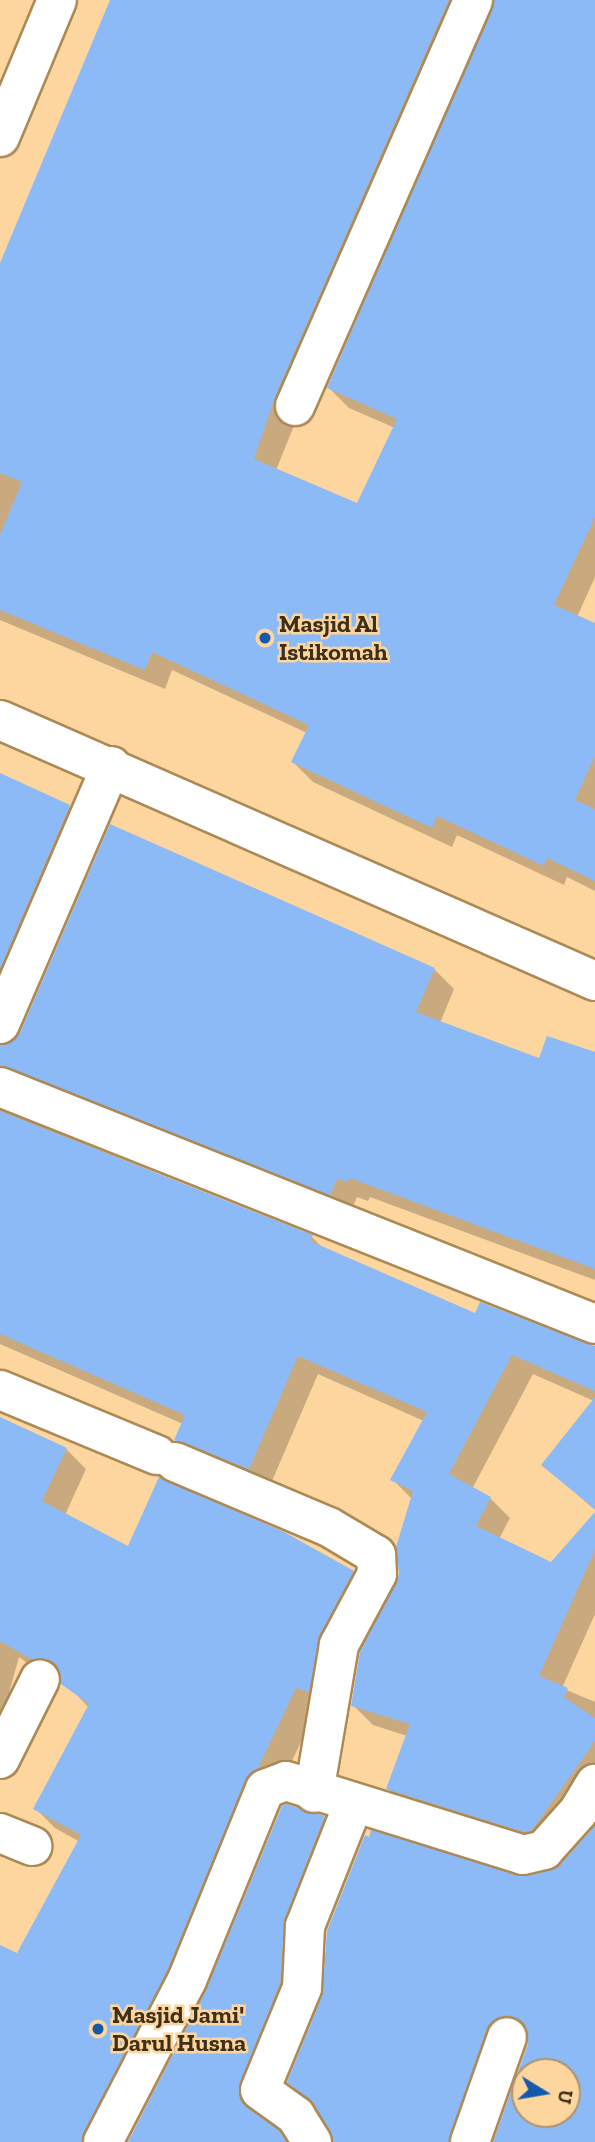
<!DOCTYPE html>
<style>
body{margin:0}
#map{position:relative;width:595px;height:2142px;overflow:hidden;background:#fcd59f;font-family:"Zilla Slab",serif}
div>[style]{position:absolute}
.shadow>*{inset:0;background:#0003}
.building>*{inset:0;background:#8bbaf7}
.roads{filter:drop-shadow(2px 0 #ad8956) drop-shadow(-2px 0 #ad8956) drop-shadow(0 2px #ad8956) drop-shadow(0 -2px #ad8956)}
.minor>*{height:38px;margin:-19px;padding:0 19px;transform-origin:19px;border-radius:19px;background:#fff}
.dots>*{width:19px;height:19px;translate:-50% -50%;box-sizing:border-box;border:4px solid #fcd59f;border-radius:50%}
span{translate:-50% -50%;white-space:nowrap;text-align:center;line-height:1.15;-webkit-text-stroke:5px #fcd59f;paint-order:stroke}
.poi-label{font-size:24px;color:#3e2f19;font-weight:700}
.left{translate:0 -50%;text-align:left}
.north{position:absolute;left:511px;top:2058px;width:70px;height:70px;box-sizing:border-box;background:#fcd59f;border:2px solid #b09369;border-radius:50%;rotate:101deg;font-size:19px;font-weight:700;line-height:28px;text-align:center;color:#3e2f19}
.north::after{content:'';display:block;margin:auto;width:24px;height:32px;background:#155aaa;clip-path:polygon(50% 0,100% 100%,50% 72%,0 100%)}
</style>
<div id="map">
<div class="shadow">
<i style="clip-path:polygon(112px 0,467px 0,276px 470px,358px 505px,395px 428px,349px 408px,329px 388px,516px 0,595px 0,595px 577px,577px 617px,595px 625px,595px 891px,567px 877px,564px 885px,457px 835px,452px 847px,313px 782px,293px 762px,307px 733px,172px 670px,165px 689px,0 620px,0 268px)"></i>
<i style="clip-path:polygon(0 775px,69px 807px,89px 827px,0 1034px)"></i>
<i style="clip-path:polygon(434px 969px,454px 989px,440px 1023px,540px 1060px,595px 1054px,595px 1280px,370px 1197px,368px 1201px,357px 1197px,350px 1214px,0 1099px,0 1044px)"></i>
<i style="clip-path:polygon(0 1109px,312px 1237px,323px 1248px,476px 1315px,595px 1349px,595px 1510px,543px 1465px,594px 1401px,533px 1374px,472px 1489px,490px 1498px,510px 1518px,499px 1539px,552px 1564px,595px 1514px,595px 1614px,562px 1688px,595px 1702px,595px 1797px,552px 1850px,408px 1809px,388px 1789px,407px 1736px,373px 1725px,353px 1705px,401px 1574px,412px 1499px,392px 1479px,424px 1421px,318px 1374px,269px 1488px,196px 1460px,176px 1440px,183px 1424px,0 1344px)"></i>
<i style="clip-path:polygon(0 1421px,66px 1449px,86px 1469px,65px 1515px,129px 1548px,353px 1573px,373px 1593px,108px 2142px,0 2142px,0 1947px,18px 1955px,80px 1842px,55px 1828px,35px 1808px,89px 1708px,62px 1679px,50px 1680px,19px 1657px,0 1725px)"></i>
<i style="clip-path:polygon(324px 1818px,344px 1838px,300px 2004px,257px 2113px,288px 2142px,130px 2142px)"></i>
<i style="clip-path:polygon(evenodd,595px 1828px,595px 2142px,495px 2142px,530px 2044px,527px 2037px,513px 2040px,474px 2142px,333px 2142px,333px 2131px,321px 2112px,289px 2082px,528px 1878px,561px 1866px,595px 1828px,525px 2072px,567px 2072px,567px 2114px,525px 2114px,525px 2072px)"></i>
</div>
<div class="building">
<i style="clip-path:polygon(110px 0,449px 0,275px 397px,254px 459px,357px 503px,397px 419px,327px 388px,494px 0,595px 0,595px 517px,554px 605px,595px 623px,595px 756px,575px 800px,595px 809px,595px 881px,547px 858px,544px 866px,437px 816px,432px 828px,291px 762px,309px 725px,152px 652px,145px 670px,0 610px,0 535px,22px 482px,0 473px,0 263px)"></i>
<i style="clip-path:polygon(0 773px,70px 805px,0 969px)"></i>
<i style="clip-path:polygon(110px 824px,435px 968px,416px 1012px,539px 1058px,547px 1036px,595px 1052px,595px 1269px,350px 1178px,348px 1182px,337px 1179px,330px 1195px,0 1066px,0 1045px,12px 1042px,20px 1033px)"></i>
<i style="clip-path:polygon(0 1111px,313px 1235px,310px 1241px,475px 1313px,480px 1302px,595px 1346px,595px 1391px,512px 1355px,449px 1474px,491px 1497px,476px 1526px,551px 1562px,595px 1512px,595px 1550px,539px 1676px,568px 1688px,564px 1697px,595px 1718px,595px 1741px,532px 1830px,524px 1832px,386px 1789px,410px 1724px,351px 1706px,360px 1652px,399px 1574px,396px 1547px,413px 1491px,390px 1480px,427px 1412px,298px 1356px,249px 1469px,174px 1440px,185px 1415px,0 1334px)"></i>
<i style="clip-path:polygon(595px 1397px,595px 1509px,541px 1465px)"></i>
<i style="clip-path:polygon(0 1417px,67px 1448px,42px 1501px,128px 1546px,159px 1477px,284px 1532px,354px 1571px,320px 1635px,309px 1692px,296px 1688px,258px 1768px,245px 1781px,167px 1971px,81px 2142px,0 2142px,0 1945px,17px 1953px,81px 1835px,33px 1809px,89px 1704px,61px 1684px,59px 1668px,50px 1660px,31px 1659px,0 1641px)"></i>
<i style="clip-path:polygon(287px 1804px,325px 1816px,285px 1918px,280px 1983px,238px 2091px,247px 2107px,280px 2131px,286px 2142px,128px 2142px,206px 1990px,282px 1806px)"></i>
<i style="clip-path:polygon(evenodd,595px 1826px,595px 2142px,493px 2142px,528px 2044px,523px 2022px,504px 2015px,486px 2030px,449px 2142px,334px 2142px,314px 2104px,287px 2082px,322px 1996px,327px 1931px,365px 1835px,369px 1837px,371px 1830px,527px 1876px,560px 1865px,595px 1826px,525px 2072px,567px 2072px,567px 2114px,525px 2114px,525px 2072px)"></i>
</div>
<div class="roads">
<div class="minor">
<i style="left:0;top:137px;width:148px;rotate:-67.4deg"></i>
<i style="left:295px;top:406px;width:443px;rotate:-66.3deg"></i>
<i style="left:0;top:720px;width:650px;rotate:23.68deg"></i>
<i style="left:0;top:1024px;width:281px;rotate:-66.7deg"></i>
<i style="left:0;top:1087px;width:640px;rotate:21.72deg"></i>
<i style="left:0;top:1390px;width:170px;rotate:22.5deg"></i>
<i style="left:175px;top:1462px;width:167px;rotate:22.9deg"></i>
<i style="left:329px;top:1527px;width:55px;rotate:30.8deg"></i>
<i style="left:376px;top:1555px;width:19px;rotate:87deg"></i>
<i style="left:377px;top:1574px;width:81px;rotate:118.2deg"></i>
<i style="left:339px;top:1645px;width:150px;rotate:99.6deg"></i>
<i style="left:0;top:1759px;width:89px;rotate:-63.4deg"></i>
<i style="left:0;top:1833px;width:35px;rotate:22deg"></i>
<i style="left:103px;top:2142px;width:182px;rotate:-62.6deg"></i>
<i style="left:187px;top:1980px;width:206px;rotate:-67.8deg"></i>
<i style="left:265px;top:1789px;width:22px;rotate:-21deg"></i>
<i style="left:286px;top:1781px;width:248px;rotate:17.3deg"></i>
<i style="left:523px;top:1855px;width:22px;rotate:-13deg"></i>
<i style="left:544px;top:1850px;width:51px;rotate:-48.2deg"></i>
<i style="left:578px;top:1812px;width:33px;rotate:-59deg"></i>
<i style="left:312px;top:2142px;width:31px;rotate:-122deg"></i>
<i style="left:296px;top:2116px;width:44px;rotate:-144.2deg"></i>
<i style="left:260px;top:2090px;width:110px;rotate:-67.6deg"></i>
<i style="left:302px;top:1988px;width:62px;rotate:-87.2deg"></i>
<i style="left:305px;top:1926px;width:130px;rotate:-68.4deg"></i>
<i style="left:470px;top:2142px;width:111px;rotate:-70.6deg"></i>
</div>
</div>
<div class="dots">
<i style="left:265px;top:638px;background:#155aaa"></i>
<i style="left:98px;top:2029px;background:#155aaa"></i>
</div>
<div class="poi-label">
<span class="left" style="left:279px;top:638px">Masjid Al<br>Istikomah</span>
<span class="left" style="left:112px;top:2029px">Masjid Jami'<br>Darul Husna</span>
</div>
<div class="north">U</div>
</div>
